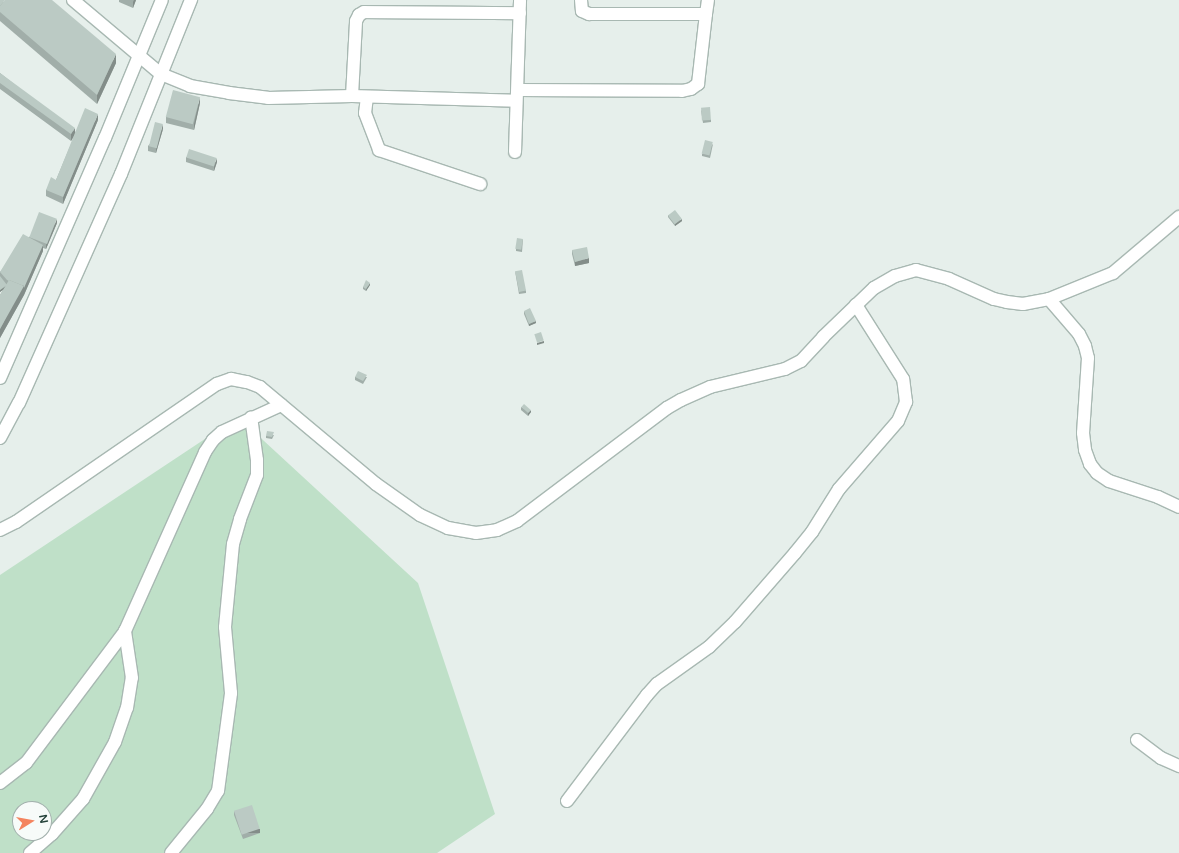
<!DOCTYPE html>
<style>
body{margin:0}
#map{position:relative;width:1179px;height:853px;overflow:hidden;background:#e6efeb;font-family:"Varela Round",sans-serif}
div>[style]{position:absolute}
.green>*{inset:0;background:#bfe0c8}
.roads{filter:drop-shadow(1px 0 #a8b8b2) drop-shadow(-1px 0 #a8b8b2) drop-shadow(0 1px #a8b8b2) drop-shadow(0 -1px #a8b8b2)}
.minor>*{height:12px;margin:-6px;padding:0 6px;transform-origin:6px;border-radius:6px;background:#fff}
.wall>*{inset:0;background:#a1aea9}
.shaded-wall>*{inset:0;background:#838d89;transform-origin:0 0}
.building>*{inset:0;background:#bbcac4;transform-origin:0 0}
span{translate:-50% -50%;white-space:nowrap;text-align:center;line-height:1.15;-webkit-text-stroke:3.5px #f7fbf9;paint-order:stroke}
.north{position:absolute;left:12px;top:801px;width:40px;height:40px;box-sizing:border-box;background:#f7fbf9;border:1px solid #a3b1ad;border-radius:50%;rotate:79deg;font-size:11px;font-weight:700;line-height:16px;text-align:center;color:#24423a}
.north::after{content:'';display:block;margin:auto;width:14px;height:18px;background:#f4845f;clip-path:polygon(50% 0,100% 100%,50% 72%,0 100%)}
</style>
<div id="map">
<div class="green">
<i style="clip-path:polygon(evenodd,238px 417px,418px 583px,495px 814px,437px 853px,0 853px,0 575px,238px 417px,20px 809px,44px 809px,44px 833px,20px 833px,20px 809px)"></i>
</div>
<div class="roads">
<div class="minor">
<i style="left:73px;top:0;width:115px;rotate:40.1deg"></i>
<i style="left:161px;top:74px;width:31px;rotate:22deg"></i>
<i style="left:190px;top:86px;width:40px;rotate:10deg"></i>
<i style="left:229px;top:93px;width:39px;rotate:7deg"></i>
<i style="left:268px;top:98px;width:84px;rotate:-1.4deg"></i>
<i style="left:352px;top:96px;width:164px;rotate:1.7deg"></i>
<i style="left:581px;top:0;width:11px;rotate:85deg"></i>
<i style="left:582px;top:11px;width:8px;rotate:23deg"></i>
<i style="left:589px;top:14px;width:117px"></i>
<i style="left:706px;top:14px;width:14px;rotate:-82deg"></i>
<i style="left:518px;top:90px;width:164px;rotate:0.3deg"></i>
<i style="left:682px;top:91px;width:9px;rotate:-13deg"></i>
<i style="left:691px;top:89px;width:9px;rotate:-36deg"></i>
<i style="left:698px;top:84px;width:70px;rotate:-83.5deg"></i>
<i style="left:352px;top:96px;width:75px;rotate:-86.9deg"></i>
<i style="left:356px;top:21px;width:7px;rotate:-63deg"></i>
<i style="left:359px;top:15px;width:6px;rotate:-31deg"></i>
<i style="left:364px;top:12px;width:156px;rotate:0.4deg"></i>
<i style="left:367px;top:97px;width:16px;rotate:97deg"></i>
<i style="left:365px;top:113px;width:40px;rotate:69deg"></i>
<i style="left:379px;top:150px;width:107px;rotate:18.6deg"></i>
<i style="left:515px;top:152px;width:152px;rotate:-88.1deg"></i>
<i style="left:1049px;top:299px;width:46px;rotate:49.4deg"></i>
<i style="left:1079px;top:334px;width:13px;rotate:63deg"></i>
<i style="left:1085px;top:346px;width:12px;rotate:76deg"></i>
<i style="left:1088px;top:358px;width:75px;rotate:93.8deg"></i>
<i style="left:1083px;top:433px;width:17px;rotate:83deg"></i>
<i style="left:1085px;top:450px;width:15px;rotate:70deg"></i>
<i style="left:1090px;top:464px;width:11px;rotate:52deg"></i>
<i style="left:1097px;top:473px;width:14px;rotate:34deg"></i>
<i style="left:1109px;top:481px;width:52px;rotate:18.1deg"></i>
<i style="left:1158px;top:497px;width:23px;rotate:25deg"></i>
<i style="left:0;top:378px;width:262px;rotate:-66.4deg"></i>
<i style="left:105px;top:138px;width:149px;rotate:-67.6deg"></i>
<i style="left:0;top:438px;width:40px;rotate:-62deg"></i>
<i style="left:19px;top:403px;width:251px;rotate:-66deg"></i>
<i style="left:121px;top:174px;width:188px;rotate:-68.1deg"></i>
<i style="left:0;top:530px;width:18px;rotate:-27deg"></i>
<i style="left:16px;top:522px;width:244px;rotate:-34.5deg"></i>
<i style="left:217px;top:384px;width:15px;rotate:-20deg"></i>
<i style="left:231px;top:379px;width:16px;rotate:11deg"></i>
<i style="left:247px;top:382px;width:14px;rotate:21deg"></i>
<i style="left:260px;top:387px;width:151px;rotate:39.9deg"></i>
<i style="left:376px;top:484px;width:54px;rotate:35.2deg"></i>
<i style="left:420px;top:515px;width:31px;rotate:25deg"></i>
<i style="left:448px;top:528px;width:28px;rotate:10deg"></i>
<i style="left:476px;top:533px;width:21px;rotate:-8deg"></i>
<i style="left:497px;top:530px;width:22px;rotate:-24deg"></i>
<i style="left:517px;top:521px;width:188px;rotate:-37deg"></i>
<i style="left:667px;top:408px;width:16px;rotate:-30deg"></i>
<i style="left:681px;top:400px;width:32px;rotate:-24deg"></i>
<i style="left:710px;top:387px;width:77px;rotate:-13.5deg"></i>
<i style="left:785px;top:369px;width:18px;rotate:-27deg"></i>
<i style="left:801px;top:361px;width:33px;rotate:-47deg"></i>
<i style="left:823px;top:337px;width:71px;rotate:-43.9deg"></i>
<i style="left:874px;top:288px;width:24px;rotate:-30deg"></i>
<i style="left:895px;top:276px;width:22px;rotate:-16deg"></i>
<i style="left:916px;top:270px;width:34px;rotate:15deg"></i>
<i style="left:949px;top:279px;width:49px;rotate:24deg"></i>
<i style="left:994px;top:299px;width:13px;rotate:13deg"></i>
<i style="left:1007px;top:302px;width:16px;rotate:7deg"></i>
<i style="left:1023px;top:304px;width:26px;rotate:-11deg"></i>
<i style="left:1049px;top:299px;width:69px;rotate:-22.1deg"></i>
<i style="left:1113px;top:273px;width:87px;rotate:-40.3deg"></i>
<i style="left:1137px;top:740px;width:30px;rotate:37deg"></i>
<i style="left:1161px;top:758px;width:20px;rotate:24deg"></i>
<i style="left:0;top:783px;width:33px;rotate:-38deg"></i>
<i style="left:26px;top:763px;width:165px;rotate:-53.1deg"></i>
<i style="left:125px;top:631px;width:196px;rotate:-65.9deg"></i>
<i style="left:205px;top:452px;width:14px;rotate:-56deg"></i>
<i style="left:213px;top:440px;width:12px;rotate:-42deg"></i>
<i style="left:222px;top:432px;width:65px;rotate:-24.6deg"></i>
<i style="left:567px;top:801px;width:133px;rotate:-53deg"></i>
<i style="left:647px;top:695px;width:15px;rotate:-48deg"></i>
<i style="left:657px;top:684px;width:64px;rotate:-35.4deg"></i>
<i style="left:709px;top:647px;width:36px;rotate:-44deg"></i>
<i style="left:735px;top:622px;width:91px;rotate:-49deg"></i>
<i style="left:795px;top:553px;width:27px;rotate:-51deg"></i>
<i style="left:812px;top:532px;width:51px;rotate:-57.9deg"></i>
<i style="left:839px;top:489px;width:90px;rotate:-49.1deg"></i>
<i style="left:898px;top:421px;width:21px;rotate:-67deg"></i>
<i style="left:906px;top:402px;width:23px;rotate:-97deg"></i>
<i style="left:903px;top:379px;width:88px;rotate:-122.4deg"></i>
<i style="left:30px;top:853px;width:29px;rotate:-41deg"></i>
<i style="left:52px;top:834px;width:47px;rotate:-48.5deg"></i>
<i style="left:83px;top:799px;width:65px;rotate:-60.7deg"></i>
<i style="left:115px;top:742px;width:36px;rotate:-71deg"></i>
<i style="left:127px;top:708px;width:30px;rotate:-81deg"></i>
<i style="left:132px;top:678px;width:48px;rotate:-98.5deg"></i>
<i style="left:171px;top:853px;width:57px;rotate:-50.7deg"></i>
<i style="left:207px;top:809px;width:21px;rotate:-59deg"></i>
<i style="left:218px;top:791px;width:99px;rotate:-82.4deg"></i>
<i style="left:231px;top:693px;width:66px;rotate:-95.2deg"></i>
<i style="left:225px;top:627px;width:83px;rotate:-84.5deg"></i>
<i style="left:233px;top:544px;width:26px;rotate:-74deg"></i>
<i style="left:240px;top:519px;width:47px;rotate:-68.9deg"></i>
<i style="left:257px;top:475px;width:15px;rotate:-90deg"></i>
<i style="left:257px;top:460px;width:43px;rotate:-97.9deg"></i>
</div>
</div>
<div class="wall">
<i style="clip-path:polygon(0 0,116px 63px,97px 104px,0 21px)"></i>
<i style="clip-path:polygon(119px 0,136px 0,133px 8px,119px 2px)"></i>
<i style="clip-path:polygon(0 73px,75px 132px,98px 120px,63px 204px,46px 196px,46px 190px,56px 180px,74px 137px,71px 141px,0 89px)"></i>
<i style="clip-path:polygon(200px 103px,194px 130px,166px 123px,166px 117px)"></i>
<i style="clip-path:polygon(701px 110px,711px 120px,711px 122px,703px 123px)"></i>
<i style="clip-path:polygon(163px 129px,156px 153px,148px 151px,148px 146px)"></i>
<i style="clip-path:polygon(713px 144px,710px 158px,702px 156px,702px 154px)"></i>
<i style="clip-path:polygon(186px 157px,217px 162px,214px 171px,186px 162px)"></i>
<i style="clip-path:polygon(668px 215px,682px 221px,675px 226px,668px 217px)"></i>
<i style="clip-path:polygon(57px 223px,46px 249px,43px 248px,43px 251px,24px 295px,0 338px,0 295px,3px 290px,0 292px,0 272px,29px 237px)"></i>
<i style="clip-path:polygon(523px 239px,522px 252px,516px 251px,516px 249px)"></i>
<i style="clip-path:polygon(572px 250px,589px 263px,575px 266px,572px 254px)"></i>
<i style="clip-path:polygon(515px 271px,526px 291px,526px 293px,519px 294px)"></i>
<i style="clip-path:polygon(370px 285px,366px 291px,363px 289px,363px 287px)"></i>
<i style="clip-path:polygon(524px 311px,536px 323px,529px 326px,524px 314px)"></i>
<i style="clip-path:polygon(355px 377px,367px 377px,363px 384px,355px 380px)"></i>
<i style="clip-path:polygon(521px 407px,531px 412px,528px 416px,521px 410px)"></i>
<i style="clip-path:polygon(274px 435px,272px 439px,266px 438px,266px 436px)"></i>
<i style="clip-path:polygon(234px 811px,260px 833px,243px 839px,234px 815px)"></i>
</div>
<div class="shaded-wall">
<i style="clip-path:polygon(134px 0,136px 0,133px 8px,133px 2px)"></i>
<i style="clip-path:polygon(116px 54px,116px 63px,97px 104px,97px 95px)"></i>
<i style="clip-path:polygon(200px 97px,200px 103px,194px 130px,194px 124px)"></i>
<i style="clip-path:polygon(98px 114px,98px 120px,63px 204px,63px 197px)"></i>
<i style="clip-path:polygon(163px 124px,163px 129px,156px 153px,156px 149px)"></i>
<i style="clip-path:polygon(75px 128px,75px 134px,71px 141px,71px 134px)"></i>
<i style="clip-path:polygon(217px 158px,217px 162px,214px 171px,214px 167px)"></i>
<i style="clip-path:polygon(57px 219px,57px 223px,46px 249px,46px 245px)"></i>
<i style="clip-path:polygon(682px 219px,682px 221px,675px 226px,675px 224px)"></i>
<i style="clip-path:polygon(43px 245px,43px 251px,24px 295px,0 338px,0 329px)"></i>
<i style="clip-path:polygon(589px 258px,589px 263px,575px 266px,575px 262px)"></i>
<i style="clip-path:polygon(370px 283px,370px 285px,366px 291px,366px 289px)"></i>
<i style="clip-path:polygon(7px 285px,7px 287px,0 292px,0 290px)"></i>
<i style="clip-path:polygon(536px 321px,536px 323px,529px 326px,529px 324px)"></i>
<i style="clip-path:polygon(544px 341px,544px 343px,537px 345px,537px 343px)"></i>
<i style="clip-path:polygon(531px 410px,531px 412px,528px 416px,528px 413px)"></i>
<i style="left:260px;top:829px;width:4px;height:18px;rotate:90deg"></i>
</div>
<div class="building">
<i style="clip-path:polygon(0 0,5px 0,0 6px)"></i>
<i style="clip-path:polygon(5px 0,52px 0,116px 54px,97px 95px,0 12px,0 6px)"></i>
<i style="clip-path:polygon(0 73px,75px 128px,71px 134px,0 83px)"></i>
<i style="left:173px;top:90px;width:28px;height:28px;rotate:15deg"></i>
<i style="left:710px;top:107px;width:13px;height:9px;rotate:86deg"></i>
<i style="clip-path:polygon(85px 108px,98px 114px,63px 197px,46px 190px,51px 177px,56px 180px)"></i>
<i style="left:155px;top:122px;width:8px;height:25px;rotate:14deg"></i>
<i style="left:705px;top:140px;width:8px;height:14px;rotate:14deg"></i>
<i style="left:189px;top:149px;width:29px;height:9px;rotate:18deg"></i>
<i style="left:675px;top:210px;width:11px;height:9px;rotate:52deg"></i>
<i style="left:39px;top:212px;width:19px;height:27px;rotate:21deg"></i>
<i style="clip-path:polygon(23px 234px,43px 245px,24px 288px,24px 286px,9px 280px,9px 281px,7px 280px,0 272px)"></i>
<i style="left:517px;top:238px;width:6px;height:11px;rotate:9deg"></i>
<i style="clip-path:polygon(587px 247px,589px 258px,575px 262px,572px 250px)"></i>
<i style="left:522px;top:270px;width:21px;height:7px;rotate:79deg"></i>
<i style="clip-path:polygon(0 276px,7px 285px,0 290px)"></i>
<i style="clip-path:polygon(9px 280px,24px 286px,0 329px,0 295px)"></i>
<i style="clip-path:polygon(366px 280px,370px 283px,366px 289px,363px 287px)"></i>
<i style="clip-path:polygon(530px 308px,536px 321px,529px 324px,524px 311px)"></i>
<i style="left:541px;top:332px;width:9px;height:7px;rotate:72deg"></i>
<i style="clip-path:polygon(358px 371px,367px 375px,363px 381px,355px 377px)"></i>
<i style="left:524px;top:404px;width:9px;height:4px;rotate:41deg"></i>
<i style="clip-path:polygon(267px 431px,274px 432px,272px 437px,266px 436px)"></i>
<i style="left:252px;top:805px;width:25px;height:19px;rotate:72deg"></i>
</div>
<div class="north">N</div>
</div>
